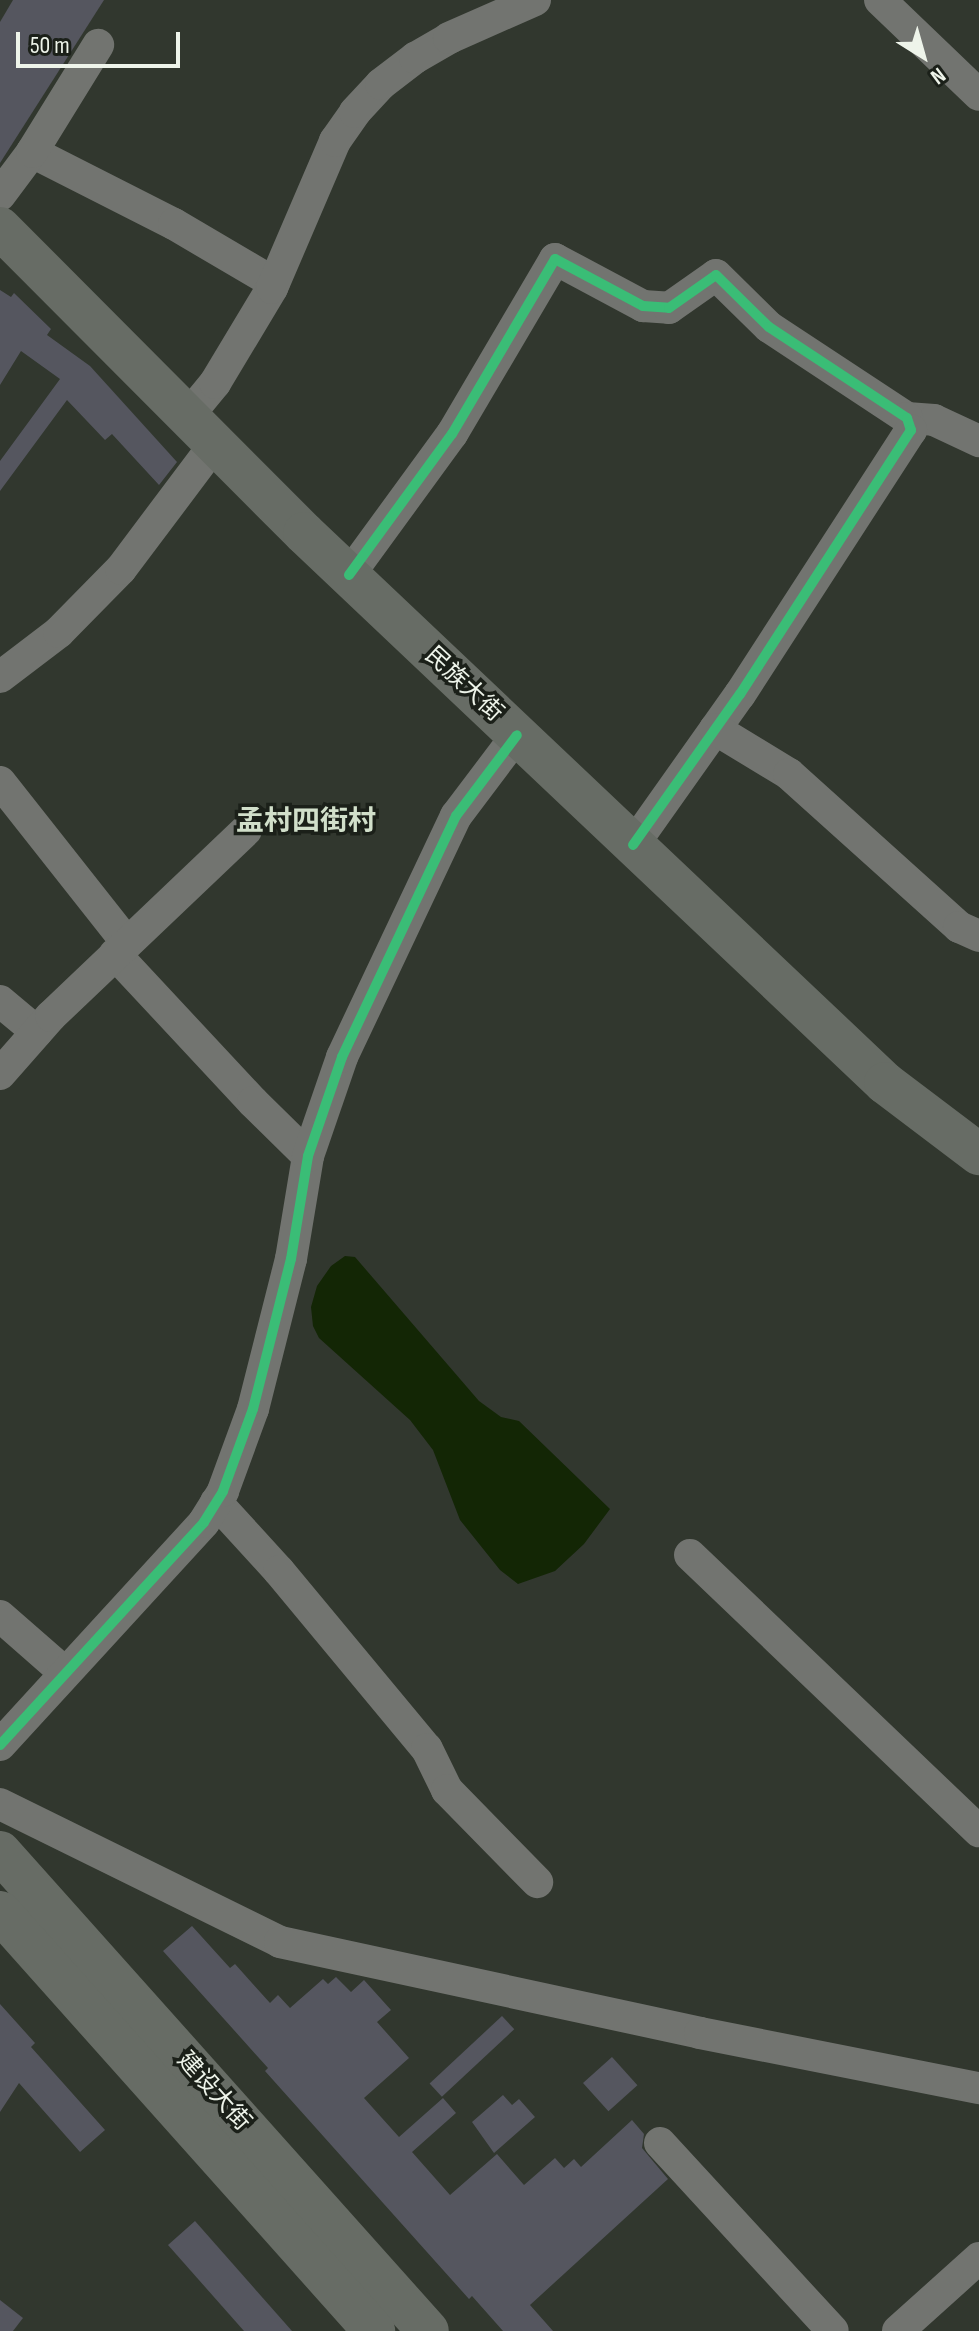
<!DOCTYPE html>
<meta charset="utf-8">
<style>
body{margin:0}
#map{position:relative;width:979px;height:2331px;overflow:hidden;background:#31372e;font-family:"Sofia Sans Condensed","Noto Sans SC",sans-serif}
div>[style]{position:absolute}
.water>*{inset:0;background:#132605}
.building>*{inset:0;background:#55565f;transform-origin:0 0}
.minor>*{height:32px;margin:-16px;padding:0 16px;transform-origin:16px;border-radius:16px;background:#727470}
.major>*{height:42px;margin:-21px;padding:0 21px;transform-origin:21px;border-radius:21px;background:#676c65}
.cycleway>*{height:10px;margin:-5px;padding:0 5px;transform-origin:5px;border-radius:5px;background:#3abd76}
span{translate:-50% -50%;white-space:nowrap;text-align:center;line-height:1.15;-webkit-text-stroke:7px #1b2019;paint-order:stroke}
.street-label{font-size:24px;color:#eef4ea}
.quarter-label{font-size:28px;color:#d1dfca;font-weight:700}
.north{position:absolute;left:883px;top:16px;width:80px;height:80px;-webkit-text-stroke:6px #1b2019;paint-order:stroke;rotate:143deg;font-size:22px;font-weight:700;line-height:32px;text-align:center;color:#eef4ea}
.north::after{content:'';display:block;margin:auto;width:28px;height:36px;background:#eef4ea;clip-path:polygon(50% 0,100% 100%,50% 72%,0 100%)}
.scale{position:absolute;left:16px;top:32px;width:164px;height:36px;box-sizing:border-box;border:4px solid #eef4ea;border-top:0;padding-left:10px;font-size:24px;line-height:28px;white-space:nowrap;color:#eef4ea;-webkit-text-stroke:6px #1b2019;paint-order:stroke}
</style>
<div id="map">
<div class="water">
<i style="clip-path:polygon(345px 1256px,355px 1257px,479px 1401px,501px 1417px,519px 1421px,610px 1509px,584px 1544px,555px 1571px,518px 1584px,500px 1570px,460px 1520px,433px 1450px,410px 1420px,319px 1338px,313px 1326px,311px 1307px,317px 1286px,331px 1266px)"></i>
</div>
<div class="building">
<i style="clip-path:polygon(13px 0,104px 0,0 163px,0 22px)"></i>
<i style="clip-path:polygon(0 290px,11px 297px,14px 293px,51px 329px,47px 335px,90px 366px,177px 462px,159px 485px,112px 434px,105px 440px,67px 400px,0 491px,0 461px,60px 379px,21px 351px,0 385px)"></i>
<i style="clip-path:polygon(192px 1926px,230px 1968px,235px 1964px,270px 2003px,278px 1995px,290px 2008px,323px 1979px,328px 1984px,336px 1977px,351px 1992px,364px 1980px,391px 2010px,377px 2022px,409px 2058px,364px 2098px,399px 2137px,443px 2098px,456px 2113px,412px 2152px,450px 2195px,497px 2154px,524px 2185px,555px 2158px,564px 2168px,574px 2159px,581px 2167px,632px 2120px,644px 2134px,642px 2148px,668px 2179px,530px 2305px,553px 2331px,503px 2331px,472px 2296px,469px 2299px,290px 2099px,265px 2071px,268px 2068px,163px 1951px)"></i>
<i style="clip-path:polygon(0 2004px,35px 2043px,31px 2047px,105px 2130px,80px 2152px,19px 2083px,0 2112px)"></i>
<i style="left:502px;top:2016px;width:18px;height:99px;rotate:47deg"></i>
<i style="left:612px;top:2057px;width:38px;height:39px;rotate:48deg"></i>
<i style="clip-path:polygon(503px 2095px,512px 2105px,519px 2099px,535px 2117px,494px 2153px,472px 2122px)"></i>
<i style="clip-path:polygon(195px 2221px,292px 2331px,244px 2331px,168px 2245px)"></i>
<i style="clip-path:polygon(0 2300px,23px 2318px,13px 2331px,0 2331px)"></i>
</div>
<div class="minor">
<i style="left:880px;top:0;width:137px;rotate:43.8deg"></i>
<i style="left:32px;top:152px;width:159px;rotate:26.9deg"></i>
<i style="left:174px;top:224px;width:116px;rotate:30.5deg"></i>
<i style="left:0;top:195px;width:54px;rotate:-53.3deg"></i>
<i style="left:32px;top:152px;width:126px;rotate:-58.3deg"></i>
<i style="left:187px;top:417px;width:44px;rotate:-50.5deg"></i>
<i style="left:215px;top:383px;width:111px;rotate:-59deg"></i>
<i style="left:272px;top:288px;width:160px;rotate:-66.8deg"></i>
<i style="left:335px;top:141px;width:35px;rotate:-55deg"></i>
<i style="left:355px;top:112px;width:38px;rotate:-47deg"></i>
<i style="left:381px;top:84px;width:43px;rotate:-37.4deg"></i>
<i style="left:415px;top:58px;width:39px;rotate:-30deg"></i>
<i style="left:449px;top:38px;width:94px;rotate:-23.8deg"></i>
<i style="left:907px;top:418px;width:27px;rotate:4deg"></i>
<i style="left:934px;top:420px;width:50px;rotate:25deg"></i>
<i style="left:349px;top:575px;width:175px;rotate:-53.9deg"></i>
<i style="left:452px;top:434px;width:203px;rotate:-59.5deg"></i>
<i style="left:555px;top:259px;width:100px;rotate:28.1deg"></i>
<i style="left:643px;top:306px;width:26px;rotate:4deg"></i>
<i style="left:669px;top:308px;width:57px;rotate:-35.1deg"></i>
<i style="left:716px;top:275px;width:74px;rotate:44.5deg"></i>
<i style="left:769px;top:327px;width:165px;rotate:33.4deg"></i>
<i style="left:907px;top:418px;width:13px;rotate:72deg"></i>
<i style="left:911px;top:430px;width:315px;rotate:122.9deg"></i>
<i style="left:740px;top:694px;width:185px;rotate:125.3deg"></i>
<i style="left:0;top:677px;width:74px;rotate:-37.3deg"></i>
<i style="left:59px;top:632px;width:88px;rotate:-45.5deg"></i>
<i style="left:121px;top:569px;width:156px;rotate:-53.1deg"></i>
<i style="left:715px;top:729px;width:87px;rotate:31.3deg"></i>
<i style="left:789px;top:774px;width:229px;rotate:42deg"></i>
<i style="left:959px;top:927px;width:22px;rotate:24deg"></i>
<i style="left:0;top:782px;width:205px;rotate:51.7deg"></i>
<i style="left:115px;top:954px;width:202px;rotate:47deg"></i>
<i style="left:253px;top:1102px;width:77px;rotate:44.5deg"></i>
<i style="left:0;top:1001px;width:48px;rotate:40deg"></i>
<i style="left:0;top:1074px;width:77px;rotate:-48.7deg"></i>
<i style="left:51px;top:1016px;width:269px;rotate:-43.6deg"></i>
<i style="left:216px;top:1502px;width:93px;rotate:47.6deg"></i>
<i style="left:279px;top:1571px;width:231px;rotate:50.3deg"></i>
<i style="left:427px;top:1749px;width:46px;rotate:64deg"></i>
<i style="left:447px;top:1790px;width:129px;rotate:45.6deg"></i>
<i style="left:690px;top:1555px;width:400px;rotate:43.7deg"></i>
<i style="left:0;top:1616px;width:86px;rotate:41.2deg"></i>
<i style="left:0;top:1745px;width:302px;rotate:-47.5deg"></i>
<i style="left:204px;top:1522px;width:36px;rotate:-58deg"></i>
<i style="left:223px;top:1491px;width:87px;rotate:-69.9deg"></i>
<i style="left:253px;top:1409px;width:155px;rotate:-75.8deg"></i>
<i style="left:291px;top:1259px;width:104px;rotate:-80.6deg"></i>
<i style="left:308px;top:1156px;width:105px;rotate:-71deg"></i>
<i style="left:342px;top:1057px;width:267px;rotate:-64.7deg"></i>
<i style="left:456px;top:816px;width:101px;rotate:-53deg"></i>
<i style="left:0;top:1804px;width:312px;rotate:26.2deg"></i>
<i style="left:280px;top:1942px;width:430px;rotate:12.2deg"></i>
<i style="left:700px;top:2033px;width:284px;rotate:11.2deg"></i>
<i style="left:660px;top:2143px;width:255px;rotate:47.4deg"></i>
<i style="left:898px;top:2331px;width:109px;rotate:-42deg"></i>
</div>
<div class="major">
<i style="left:0;top:228px;width:431px;rotate:45.1deg"></i>
<i style="left:304px;top:533px;width:800px;rotate:43.43deg"></i>
<i style="left:885px;top:1083px;width:118px;rotate:37.1deg"></i>
<i style="left:0;top:1852px;width:642px;rotate:48.22deg"></i>
<i style="left:0;top:1912px;width:562px;rotate:48.25deg"></i>
</div>
<div class="cycleway">
<i style="left:349px;top:575px;width:175px;rotate:-53.9deg"></i>
<i style="left:452px;top:434px;width:203px;rotate:-59.5deg"></i>
<i style="left:555px;top:259px;width:100px;rotate:28.1deg"></i>
<i style="left:643px;top:306px;width:26px;rotate:4deg"></i>
<i style="left:669px;top:308px;width:57px;rotate:-35.1deg"></i>
<i style="left:716px;top:275px;width:74px;rotate:44.5deg"></i>
<i style="left:769px;top:327px;width:165px;rotate:33.4deg"></i>
<i style="left:907px;top:418px;width:13px;rotate:72deg"></i>
<i style="left:911px;top:430px;width:315px;rotate:122.9deg"></i>
<i style="left:740px;top:694px;width:185px;rotate:125.3deg"></i>
<i style="left:0;top:1745px;width:302px;rotate:-47.5deg"></i>
<i style="left:204px;top:1522px;width:36px;rotate:-58deg"></i>
<i style="left:223px;top:1491px;width:87px;rotate:-69.9deg"></i>
<i style="left:253px;top:1409px;width:155px;rotate:-75.8deg"></i>
<i style="left:291px;top:1259px;width:104px;rotate:-80.6deg"></i>
<i style="left:308px;top:1156px;width:105px;rotate:-71deg"></i>
<i style="left:342px;top:1057px;width:267px;rotate:-64.7deg"></i>
<i style="left:456px;top:816px;width:101px;rotate:-53deg"></i>
</div>
<div class="street-label">
<span style="left:464px;top:684px;rotate:43deg">民族大街</span>
<span style="left:214px;top:2091px;rotate:48deg">建设大街</span>
</div>
<div class="quarter-label">
<span style="left:306px;top:822px">孟村四街村</span>
</div>
<div class="north">N</div>
<div class="scale">50 m</div>
</div>
